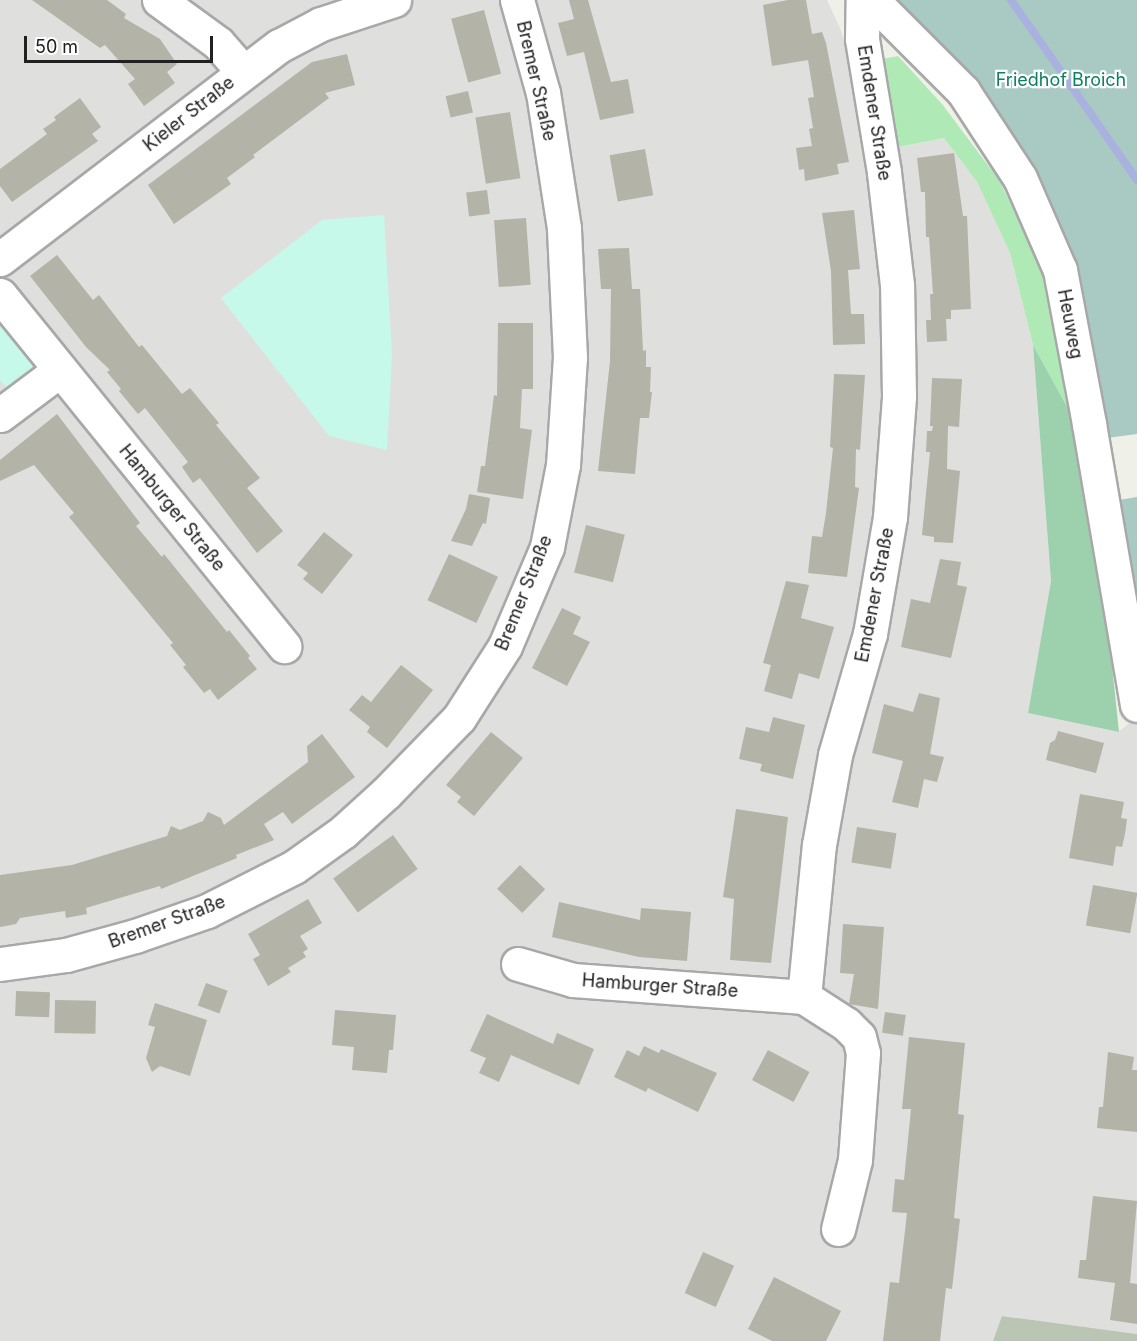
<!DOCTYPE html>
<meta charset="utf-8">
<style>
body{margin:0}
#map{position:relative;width:1137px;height:1341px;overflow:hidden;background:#eff1e8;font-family:Inter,sans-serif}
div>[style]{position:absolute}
.residential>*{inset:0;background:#dfdfde}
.construction>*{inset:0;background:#bac6b3}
.grass>*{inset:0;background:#afeab6}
.forest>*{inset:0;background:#9dd0ad}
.cemetery>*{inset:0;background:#a9cac2}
.park>*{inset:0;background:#c7f9ea}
.stream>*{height:8px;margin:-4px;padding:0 4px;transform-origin:4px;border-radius:4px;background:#a9b2de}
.building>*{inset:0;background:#b3b3a7;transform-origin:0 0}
.roads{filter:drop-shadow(2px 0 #a8a8a8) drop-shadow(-2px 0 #a8a8a8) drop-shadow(0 2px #a8a8a8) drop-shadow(0 -2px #a8a8a8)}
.minor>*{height:33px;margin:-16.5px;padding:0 16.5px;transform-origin:16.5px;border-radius:16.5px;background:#fff}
span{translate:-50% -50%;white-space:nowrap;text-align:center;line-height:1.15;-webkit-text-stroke:4.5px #fff;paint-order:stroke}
.park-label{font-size:18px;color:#0d815d}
.street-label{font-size:18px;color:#212121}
.scale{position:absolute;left:24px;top:36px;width:189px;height:27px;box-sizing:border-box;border:3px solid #212121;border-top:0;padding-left:8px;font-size:18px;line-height:21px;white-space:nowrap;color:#212121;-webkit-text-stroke:4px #fff;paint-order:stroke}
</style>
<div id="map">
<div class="residential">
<i style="clip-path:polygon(0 0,827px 0,840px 28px,849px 55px,863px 155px,944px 138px,977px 182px,1010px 253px,1033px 345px,1051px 581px,1028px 713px,1118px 732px,1137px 717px,1137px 1334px,1003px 1316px,993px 1341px,0 1341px)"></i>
</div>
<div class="construction">
<i style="clip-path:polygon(1002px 1316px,1137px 1334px,1137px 1341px,993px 1341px)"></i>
</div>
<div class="grass">
<i style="clip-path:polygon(898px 56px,942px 104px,999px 180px,1038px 259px,1055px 318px,1071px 414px,1033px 345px,1010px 253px,977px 182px,944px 138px,894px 148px,882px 59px)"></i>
</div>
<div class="forest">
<i style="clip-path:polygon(1033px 345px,1071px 414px,1111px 656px,1119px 732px,1028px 713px,1051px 581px)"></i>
</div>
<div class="cemetery">
<i style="clip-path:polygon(894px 0,1137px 0,1137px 434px,1107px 438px,1088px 325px,1069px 253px)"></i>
<i style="clip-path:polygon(1137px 497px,1137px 603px,1119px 500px)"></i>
</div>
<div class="park">
<i style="clip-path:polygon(384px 215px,392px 355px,387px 450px,329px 436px,221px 298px,322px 220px)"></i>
<i style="clip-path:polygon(0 318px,36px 363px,33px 382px,12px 395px,0 380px)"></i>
</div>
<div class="stream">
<i style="left:1011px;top:0;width:220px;rotate:55deg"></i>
</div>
<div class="building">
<i style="clip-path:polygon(32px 0,107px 0,126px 14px,124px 18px,160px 39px,177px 64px,167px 72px,175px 83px,144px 106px,128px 84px,135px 79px,105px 45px,100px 48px)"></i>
<i style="clip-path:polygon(569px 0,588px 0,611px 82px,628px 79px,634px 113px,600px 120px,584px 52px,567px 56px,558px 23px,574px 19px)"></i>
<i style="clip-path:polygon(788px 0,806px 0,812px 34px,822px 32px,826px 43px,849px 162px,837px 164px,839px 174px,805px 181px,804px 169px,799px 170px,796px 148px,812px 146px,809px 129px,813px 128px,808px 98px,814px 97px,808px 60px,772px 66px,763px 5px)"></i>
<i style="left:484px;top:10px;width:66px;height:34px;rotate:75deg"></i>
<i style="clip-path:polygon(347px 54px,355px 85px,325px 93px,329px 98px,253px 155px,255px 157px,227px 178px,231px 184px,174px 224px,148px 185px,312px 62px)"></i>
<i style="left:468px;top:91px;width:22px;height:23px;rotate:77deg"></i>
<i style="clip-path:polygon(80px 98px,101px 127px,92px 134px,98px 141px,12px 202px,0 186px,0 169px,47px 134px,43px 129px,56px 120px,54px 117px)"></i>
<i style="left:510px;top:112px;width:67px;height:35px;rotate:81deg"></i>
<i style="left:645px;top:149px;width:47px;height:36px;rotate:80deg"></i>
<i style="clip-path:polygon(954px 153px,963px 216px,967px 216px,971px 309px,951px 310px,951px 319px,946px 319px,947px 341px,927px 342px,926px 320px,931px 320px,930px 294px,933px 294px,929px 237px,926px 237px,925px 192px,921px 192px,917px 158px)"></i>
<i style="left:487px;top:190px;width:24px;height:21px;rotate:83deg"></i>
<i style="clip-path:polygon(854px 210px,860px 269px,848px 270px,851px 314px,864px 314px,865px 344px,833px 345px,831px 271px,822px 213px)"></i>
<i style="left:526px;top:218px;width:67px;height:32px;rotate:86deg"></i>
<i style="clip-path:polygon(629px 248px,632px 289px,640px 289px,643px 351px,646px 350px,646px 367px,651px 367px,650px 392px,652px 392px,649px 418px,640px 418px,635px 474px,598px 471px,610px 361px,611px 289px,601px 289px,598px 249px)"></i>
<i style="clip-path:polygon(57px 255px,93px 300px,99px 295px,139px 347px,142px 345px,182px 394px,190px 388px,219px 423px,216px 425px,260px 478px,247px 488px,283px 531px,257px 553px,200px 478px,193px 483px,182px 467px,188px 462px,145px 408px,138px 414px,119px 391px,121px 389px,107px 372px,110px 370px,86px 347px,30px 276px)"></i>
<i style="clip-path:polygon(498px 323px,533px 323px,533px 389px,522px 389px,520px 428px,532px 430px,523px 499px,477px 492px,481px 466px,485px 466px,494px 395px,497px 396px)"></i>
<i style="clip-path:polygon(834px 374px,865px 375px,860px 450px,856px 449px,855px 487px,859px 488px,847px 577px,808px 573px,812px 536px,822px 537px,826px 513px,833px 448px,830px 447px)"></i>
<i style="clip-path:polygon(932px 378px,962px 379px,959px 427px,948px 426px,947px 469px,960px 471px,953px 543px,934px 542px,934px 537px,922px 535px,930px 452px,926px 452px,927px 431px,932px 431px,933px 426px,930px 426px)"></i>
<i style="clip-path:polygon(57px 414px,140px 523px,136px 526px,162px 557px,164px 554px,227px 632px,229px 630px,250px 656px,248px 658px,257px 669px,218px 700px,210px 689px,204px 693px,183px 667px,186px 665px,170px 645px,173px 643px,69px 517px,74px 513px,34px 465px,0 481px,0 460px)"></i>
<i style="clip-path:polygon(469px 494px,490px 498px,486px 524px,483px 523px,472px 546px,451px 541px,466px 509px)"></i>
<i style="left:586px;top:525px;width:40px;height:49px;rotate:14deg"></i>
<i style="clip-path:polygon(324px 532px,353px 555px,322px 594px,303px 579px,308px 573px,297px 565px)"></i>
<i style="left:449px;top:554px;width:54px;height:51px;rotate:25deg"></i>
<i style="clip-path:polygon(940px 559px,961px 562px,957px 585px,967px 587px,951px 658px,901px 647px,911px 599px,930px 603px)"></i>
<i style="clip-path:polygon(786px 581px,809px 585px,801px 618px,834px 627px,819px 679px,799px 673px,792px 699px,764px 691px,771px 665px,763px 663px)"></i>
<i style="clip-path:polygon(562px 608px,581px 617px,573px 634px,590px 642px,567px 686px,532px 668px)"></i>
<i style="clip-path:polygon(401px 665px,433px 690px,387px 748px,367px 732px,370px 727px,349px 710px,362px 695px,371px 702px)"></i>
<i style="clip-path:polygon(919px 693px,940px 698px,930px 754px,944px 757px,937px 782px,924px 779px,918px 808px,892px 802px,903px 761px,872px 753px,884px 704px,913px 712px)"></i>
<i style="clip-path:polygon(773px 717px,805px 725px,793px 779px,760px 771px,762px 764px,739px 759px,746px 727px,769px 732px)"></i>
<i style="clip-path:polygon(1058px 731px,1104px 743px,1096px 773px,1046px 760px,1050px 743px,1055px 740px)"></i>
<i style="clip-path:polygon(491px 732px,523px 758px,474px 816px,457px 802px,461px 797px,446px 785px)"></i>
<i style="clip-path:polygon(322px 734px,355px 777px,292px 824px,283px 812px,264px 824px,274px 840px,236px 855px,237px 858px,161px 889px,160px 886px,86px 908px,87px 914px,66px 918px,65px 911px,20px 918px,16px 924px,0 927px,0 875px,72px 865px,167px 836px,171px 826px,180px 830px,203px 821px,208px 812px,221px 818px,224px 825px,308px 762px,307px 746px)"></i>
<i style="clip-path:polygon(1080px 794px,1124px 802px,1121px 818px,1127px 819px,1125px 834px,1122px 847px,1116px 846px,1113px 866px,1069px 858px)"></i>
<i style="clip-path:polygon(736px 809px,788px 817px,771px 963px,730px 960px,734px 899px,723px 897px)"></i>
<i style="left:857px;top:827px;width:40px;height:36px;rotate:9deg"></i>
<i style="left:393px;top:835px;width:42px;height:74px;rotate:54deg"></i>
<i style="left:520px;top:865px;width:35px;height:33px;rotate:44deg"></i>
<i style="left:1093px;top:885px;width:45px;height:41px;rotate:10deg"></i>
<i style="clip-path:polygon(308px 899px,322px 923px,300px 936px,308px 949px,303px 952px,306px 957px,288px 968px,291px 972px,268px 986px,253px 959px,260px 955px,248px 934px)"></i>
<i style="clip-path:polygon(559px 902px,640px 920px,641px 908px,691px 912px,687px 961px,639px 957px,552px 937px)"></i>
<i style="clip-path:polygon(843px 924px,884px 927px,878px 1009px,849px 1004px,854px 974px,840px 973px)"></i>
<i style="left:206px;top:983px;width:23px;height:24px;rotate:20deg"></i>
<i style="left:16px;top:991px;width:34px;height:25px;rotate:2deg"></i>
<i style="left:55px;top:1000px;width:41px;height:33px;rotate:1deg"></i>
<i style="clip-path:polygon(155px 1003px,207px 1020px,190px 1076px,160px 1066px,152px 1072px,146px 1058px,155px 1027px,148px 1025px)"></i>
<i style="clip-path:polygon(335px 1010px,396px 1015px,393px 1050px,389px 1050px,387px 1073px,352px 1070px,354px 1047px,332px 1045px)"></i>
<i style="left:885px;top:1012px;width:21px;height:21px;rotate:8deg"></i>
<i style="clip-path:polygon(487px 1014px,553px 1044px,557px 1033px,594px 1049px,579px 1085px,511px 1055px,499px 1082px,479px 1073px,486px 1058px,470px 1051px)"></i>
<i style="clip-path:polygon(909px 1037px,965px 1043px,958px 1114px,964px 1115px,954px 1218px,960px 1219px,952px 1289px,946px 1288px,940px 1341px,883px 1341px,890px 1282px,899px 1283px,907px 1213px,892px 1212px,895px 1179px,904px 1180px,911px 1109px,902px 1109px)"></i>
<i style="clip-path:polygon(644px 1046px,659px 1053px,661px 1049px,717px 1073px,698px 1112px,648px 1088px,646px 1092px,614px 1077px,627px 1050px,639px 1056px)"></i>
<i style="left:768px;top:1050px;width:47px;height:34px;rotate:28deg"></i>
<i style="clip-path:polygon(1108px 1052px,1134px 1057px,1132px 1070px,1137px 1070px,1137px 1132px,1097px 1128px,1099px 1107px,1103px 1107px)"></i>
<i style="clip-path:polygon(1093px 1196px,1137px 1201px,1130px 1283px,1137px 1284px,1137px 1324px,1110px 1320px,1115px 1283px,1078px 1278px,1080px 1260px,1086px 1260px)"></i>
<i style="left:703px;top:1252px;width:34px;height:45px;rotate:24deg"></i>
<i style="clip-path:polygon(774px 1277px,841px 1311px,826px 1341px,772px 1341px,748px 1329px)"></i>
</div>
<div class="roads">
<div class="minor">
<i style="left:159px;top:0;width:73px;rotate:36.1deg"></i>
<i style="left:218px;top:43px;width:38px;rotate:49deg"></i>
<i style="left:872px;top:0;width:129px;rotate:45deg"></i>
<i style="left:963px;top:91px;width:104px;rotate:56.8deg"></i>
<i style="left:1020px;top:178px;width:100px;rotate:66.5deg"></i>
<i style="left:1060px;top:270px;width:157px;rotate:79.3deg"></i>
<i style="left:1089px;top:424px;width:285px;rotate:80.3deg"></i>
<i style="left:0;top:259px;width:351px;rotate:-37.4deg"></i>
<i style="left:279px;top:46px;width:47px;rotate:-27.6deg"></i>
<i style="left:321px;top:24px;width:77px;rotate:-18.2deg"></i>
<i style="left:0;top:295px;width:452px;rotate:51deg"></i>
<i style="left:0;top:415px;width:75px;rotate:-36.9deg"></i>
<i style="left:0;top:964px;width:67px;rotate:-7.8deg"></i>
<i style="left:66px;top:955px;width:72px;rotate:-15.4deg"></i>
<i style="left:135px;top:936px;width:76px;rotate:-19.1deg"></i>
<i style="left:207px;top:911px;width:97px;rotate:-26.8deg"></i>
<i style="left:294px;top:867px;width:60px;rotate:-35.5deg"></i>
<i style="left:343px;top:832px;width:58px;rotate:-42.2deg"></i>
<i style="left:386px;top:793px;width:105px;rotate:-45.8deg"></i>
<i style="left:459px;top:718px;width:85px;rotate:-57.4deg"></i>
<i style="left:505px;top:646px;width:108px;rotate:-67deg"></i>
<i style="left:547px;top:547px;width:84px;rotate:-79deg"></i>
<i style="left:563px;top:465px;width:108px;rotate:-86.3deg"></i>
<i style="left:570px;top:357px;width:129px;rotate:-92.7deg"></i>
<i style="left:564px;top:228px;width:137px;rotate:-98.8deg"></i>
<i style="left:543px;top:93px;width:97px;rotate:-105.6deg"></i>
<i style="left:518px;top:964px;width:57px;rotate:16.2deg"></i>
<i style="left:573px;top:980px;width:232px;rotate:4.2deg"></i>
<i style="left:804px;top:997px;width:50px;rotate:32.7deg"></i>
<i style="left:846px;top:1024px;width:18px;rotate:45deg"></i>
<i style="left:859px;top:1037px;width:16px;rotate:76deg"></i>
<i style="left:863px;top:1053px;width:107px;rotate:94.3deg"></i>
<i style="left:855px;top:1160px;width:71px;rotate:103.8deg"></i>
<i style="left:804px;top:997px;width:153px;rotate:-84.4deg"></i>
<i style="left:819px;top:845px;width:91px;rotate:-79.9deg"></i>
<i style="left:835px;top:755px;width:126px;rotate:-73.9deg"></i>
<i style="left:870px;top:634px;width:119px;rotate:-80.3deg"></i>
<i style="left:890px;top:517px;width:121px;rotate:-85.7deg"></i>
<i style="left:899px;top:396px;width:111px;rotate:-91deg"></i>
<i style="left:897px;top:285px;width:114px;rotate:-96.6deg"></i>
<i style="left:884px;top:172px;width:135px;rotate:-99.4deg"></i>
<i style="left:862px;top:39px;width:39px;rotate:-89deg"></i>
</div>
</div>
<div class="park-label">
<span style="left:1061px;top:80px">Friedhof Broich</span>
</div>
<div class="street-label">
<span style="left:536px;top:81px;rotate:77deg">Bremer Straße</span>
<span style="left:874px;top:113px;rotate:81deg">Emdener Straße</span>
<span style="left:189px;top:114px;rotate:-38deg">Kieler Straße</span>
<span style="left:1070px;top:324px;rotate:79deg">Heuweg</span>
<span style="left:172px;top:508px;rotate:51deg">Hamburger Straße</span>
<span style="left:524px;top:593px;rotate:-68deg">Bremer Straße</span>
<span style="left:875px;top:595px;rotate:-79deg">Emdener Straße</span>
<span style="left:167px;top:922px;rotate:-20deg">Bremer Straße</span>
<span style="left:660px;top:986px;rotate:4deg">Hamburger Straße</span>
</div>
<div class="scale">50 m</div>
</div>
